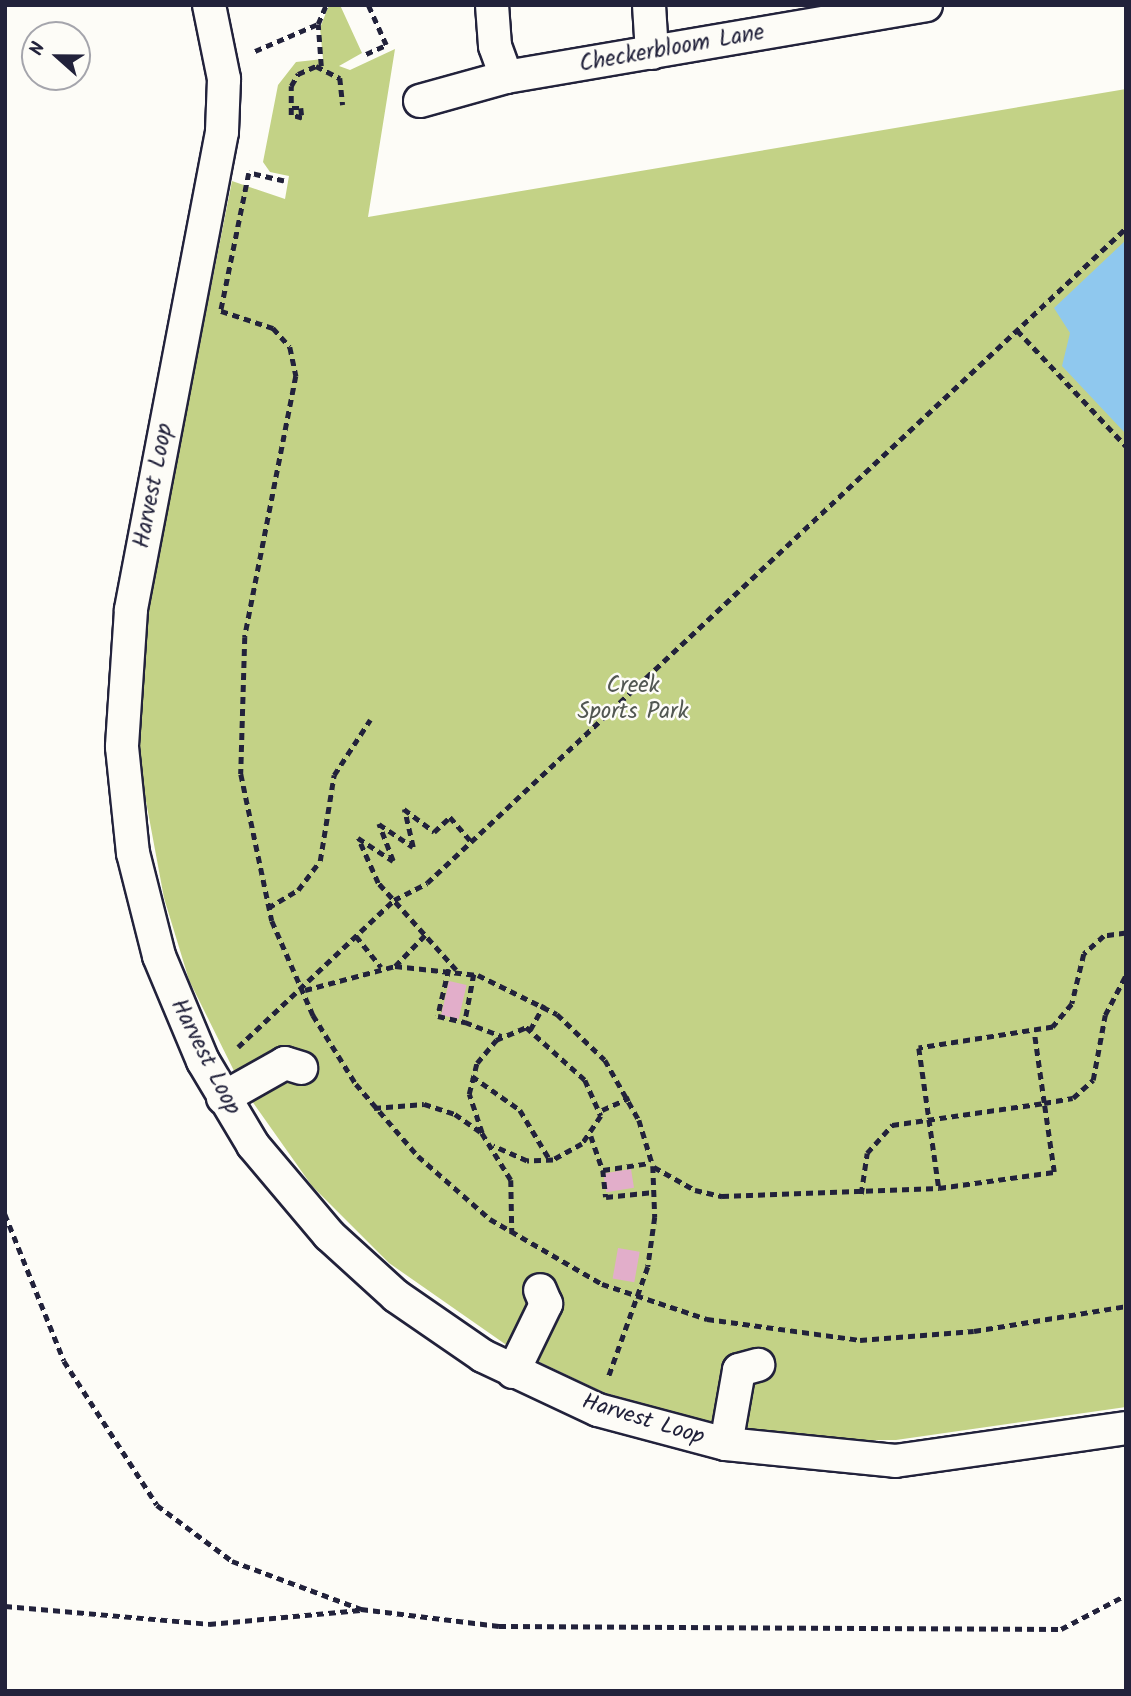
<!DOCTYPE html>
<style>
body{margin:0}
#map{position:relative;width:1131px;height:1696px;overflow:hidden;background:#fdfcf7;font-family:Kalam,sans-serif}
div>[style]{position:absolute}
.green>*{inset:0;background:#c3d286}
.water>*{inset:0;background:#8fc8ee}
.building>*{inset:0;background:#e2aeca;transform-origin:0 0}
.path>*{height:4.5px;margin-top:-2.25px;transform-origin:0;background:repeating-linear-gradient(90deg,#22223b 0 7px,transparent 0 12px)}
.roads{filter:drop-shadow(2px 0 #22223b) drop-shadow(-2px 0 #22223b) drop-shadow(0 2px #22223b) drop-shadow(0 -2px #22223b)}
.minor>*{height:32px;margin:-16px;padding:0 16px;transform-origin:16px;border-radius:16px;background:#fdfcf7}
span{translate:-50% -50%;white-space:nowrap;text-align:center;line-height:1.15;-webkit-text-stroke:5px #fdfcf7;paint-order:stroke}
.street-label{font-size:23px;color:#22223b}
.park-label{font-size:23px;color:#525752}
.frame{position:absolute;inset:0;border:7px solid #22223b;pointer-events:none}
.north{position:absolute;left:21px;top:21px;width:70px;height:70px;box-sizing:border-box;background:#fdfcf7;border:2px solid #a5a5ac;border-radius:50%;rotate:291deg;font-size:19px;font-weight:700;line-height:28px;text-align:center;color:#22223b}
.north::after{content:'';display:block;margin:auto;width:24px;height:32px;background:#22223b;clip-path:polygon(50% 0,100% 100%,50% 72%,0 100%)}
</style>
<div id="map">
<div class="green">
<i style="clip-path:polygon(329px 5px,340px 5px,362px 53px,339px 66px,350px 70px,395px 49px,368px 217px,1126px 89px,1126px 1407px,896px 1440px,835px 1440px,742px 1430px,605px 1393px,512px 1349px,389px 1263px,312px 1186px,242px 1087px,189px 980px,164px 898px,140px 769px,140px 680px,147px 609px,232px 181px,285px 199px,289px 176px,270px 172px,263px 162px,278px 85px,296px 62px,323px 59px,320px 28px)"></i>
</div>
<div class="water">
<i style="clip-path:polygon(1126px 240px,1126px 434px,1062px 366px,1070px 333px,1054px 308px)"></i>
</div>
<div class="building">
<i style="left:449px;top:981px;width:18px;height:35px;rotate:13deg"></i>
<i style="left:631px;top:1169px;width:19px;height:28px;rotate:81deg"></i>
<i style="left:618px;top:1248px;width:22px;height:31px;rotate:10deg"></i>
</div>
<div class="path">
<i style="left:255px;top:51px;width:69px;rotate:-23.2deg"></i>
<i style="left:366px;top:54px;width:22px;rotate:-24deg"></i>
<i style="left:386px;top:45px;width:44px;rotate:-114.2deg"></i>
<i style="left:321px;top:66px;width:42px;rotate:-94.1deg"></i>
<i style="left:318px;top:24px;width:21px;rotate:-67deg"></i>
<i style="left:292px;top:108px;width:9px"></i>
<i style="left:301px;top:108px;width:10px;rotate:84deg"></i>
<i style="left:302px;top:118px;width:11px;rotate:-165deg"></i>
<i style="left:291px;top:115px;width:29px;rotate:-90deg"></i>
<i style="left:291px;top:86px;width:14px;rotate:-60deg"></i>
<i style="left:298px;top:74px;width:20px;rotate:-24deg"></i>
<i style="left:316px;top:66px;width:27px;rotate:27deg"></i>
<i style="left:340px;top:78px;width:27px;rotate:84deg"></i>
<i style="left:284px;top:181px;width:36px;rotate:-167deg"></i>
<i style="left:249px;top:173px;width:141px;rotate:101.5deg"></i>
<i style="left:221px;top:311px;width:55px;rotate:18.1deg"></i>
<i style="left:273px;top:328px;width:25px;rotate:48deg"></i>
<i style="left:290px;top:347px;width:30px;rotate:78deg"></i>
<i style="left:296px;top:376px;width:266px;rotate:101.1deg"></i>
<i style="left:245px;top:637px;width:137px;rotate:91.7deg"></i>
<i style="left:241px;top:774px;width:150px;rotate:78.1deg"></i>
<i style="left:272px;top:921px;width:103px;rotate:66.4deg"></i>
<i style="left:313px;top:1015px;width:81px;rotate:58.1deg"></i>
<i style="left:356px;top:1084px;width:95px;rotate:49.3deg"></i>
<i style="left:418px;top:1156px;width:96px;rotate:41.2deg"></i>
<i style="left:490px;top:1219px;width:129px;rotate:30.1deg"></i>
<i style="left:602px;top:1284px;width:111px;rotate:18.4deg"></i>
<i style="left:707px;top:1319px;width:154px;rotate:7.8deg"></i>
<i style="left:860px;top:1340px;width:114px;rotate:-4.5deg"></i>
<i style="left:974px;top:1331px;width:154px;rotate:-9.3deg"></i>
<i style="left:1017px;top:330px;width:159px;rotate:46.8deg"></i>
<i style="left:268px;top:908px;width:35px;rotate:-31deg"></i>
<i style="left:298px;top:890px;width:36px;rotate:-53deg"></i>
<i style="left:320px;top:861px;width:87px;rotate:-80.8deg"></i>
<i style="left:334px;top:775px;width:66px;rotate:-56.8deg"></i>
<i style="left:1126px;top:933px;width:22px;rotate:172deg"></i>
<i style="left:1104px;top:936px;width:27px;rotate:138deg"></i>
<i style="left:1084px;top:954px;width:51px;rotate:103.5deg"></i>
<i style="left:1072px;top:1004px;width:30px;rotate:130deg"></i>
<i style="left:1053px;top:1027px;width:136px;rotate:171.1deg"></i>
<i style="left:919px;top:1048px;width:141px;rotate:81.9deg"></i>
<i style="left:939px;top:1188px;width:116px;rotate:-7.9deg"></i>
<i style="left:1054px;top:1172px;width:70px;rotate:-98.2deg"></i>
<i style="left:1044px;top:1103px;width:29px;rotate:-10deg"></i>
<i style="left:1073px;top:1098px;width:27px;rotate:-42deg"></i>
<i style="left:1093px;top:1080px;width:66px;rotate:-79.5deg"></i>
<i style="left:1105px;top:1015px;width:45px;rotate:-62.3deg"></i>
<i style="left:356px;top:936px;width:40px;rotate:51deg"></i>
<i style="left:395px;top:966px;width:43px;rotate:-45.9deg"></i>
<i style="left:449px;top:969px;width:48px;rotate:103.2deg"></i>
<i style="left:438px;top:1016px;width:28px;rotate:13deg"></i>
<i style="left:456px;top:970px;width:117px;rotate:-131.9deg"></i>
<i style="left:378px;top:883px;width:49px;rotate:-114deg"></i>
<i style="left:358px;top:838px;width:42px;rotate:33.3deg"></i>
<i style="left:393px;top:861px;width:40px;rotate:-111deg"></i>
<i style="left:379px;top:824px;width:41px;rotate:34.1deg"></i>
<i style="left:413px;top:847px;width:39px;rotate:-103deg"></i>
<i style="left:404px;top:809px;width:38px;rotate:37deg"></i>
<i style="left:434px;top:832px;width:22px;rotate:-43deg"></i>
<i style="left:450px;top:817px;width:32px;rotate:49deg"></i>
<i style="left:474px;top:974px;width:49px;rotate:100.6deg"></i>
<i style="left:465px;top:1022px;width:39px;rotate:21deg"></i>
<i style="left:305px;top:990px;width:93px;rotate:-14.9deg"></i>
<i style="left:395px;top:966px;width:83px;rotate:6.2deg"></i>
<i style="left:478px;top:975px;width:88px;rotate:26.3deg"></i>
<i style="left:557px;top:1014px;width:66px;rotate:43.8deg"></i>
<i style="left:605px;top:1060px;width:69px;rotate:60.5deg"></i>
<i style="left:639px;top:1120px;width:48px;rotate:73.1deg"></i>
<i style="left:653px;top:1166px;width:51px;rotate:87.8deg"></i>
<i style="left:655px;top:1217px;width:50px;rotate:98deg"></i>
<i style="left:648px;top:1267px;width:116px;rotate:109.7deg"></i>
<i style="left:530px;top:1030px;width:29px;rotate:-61deg"></i>
<i style="left:238px;top:1047px;width:214px;rotate:-43.3deg"></i>
<i style="left:394px;top:900px;width:37px;rotate:-27deg"></i>
<i style="left:427px;top:883px;width:958px;rotate:-43.14deg"></i>
<i style="left:472px;top:1076px;width:59px;rotate:35.3deg"></i>
<i style="left:520px;top:1110px;width:58px;rotate:59deg"></i>
<i style="left:374px;top:1108px;width:50px;rotate:-4.6deg"></i>
<i style="left:424px;top:1104px;width:33px;rotate:18deg"></i>
<i style="left:455px;top:1114px;width:33px;rotate:35deg"></i>
<i style="left:482px;top:1133px;width:55px;rotate:58.3deg"></i>
<i style="left:511px;top:1180px;width:53px;rotate:88.9deg"></i>
<i style="left:602px;top:1110px;width:30px;rotate:-24deg"></i>
<i style="left:482px;top:1133px;width:41px;rotate:-108.4deg"></i>
<i style="left:469px;top:1094px;width:32px;rotate:-76deg"></i>
<i style="left:477px;top:1063px;width:30px;rotate:-50deg"></i>
<i style="left:496px;top:1040px;width:33px;rotate:-23deg"></i>
<i style="left:526px;top:1027px;width:79px;rotate:41.9deg"></i>
<i style="left:585px;top:1080px;width:39px;rotate:66deg"></i>
<i style="left:601px;top:1116px;width:34px;rotate:124deg"></i>
<i style="left:582px;top:1144px;width:33px;rotate:151deg"></i>
<i style="left:553px;top:1160px;width:26px;rotate:178deg"></i>
<i style="left:527px;top:1161px;width:37px;rotate:-156deg"></i>
<i style="left:591px;top:1136px;width:36px;rotate:71deg"></i>
<i style="left:603px;top:1170px;width:48px;rotate:-8.5deg"></i>
<i style="left:654px;top:1167px;width:47px;rotate:29.3deg"></i>
<i style="left:695px;top:1190px;width:28px;rotate:13deg"></i>
<i style="left:722px;top:1196px;width:217px;rotate:-2.1deg"></i>
<i style="left:603px;top:1170px;width:27px;rotate:84deg"></i>
<i style="left:606px;top:1197px;width:48px;rotate:-5.9deg"></i>
<i style="left:861px;top:1194px;width:41px;rotate:-81.7deg"></i>
<i style="left:867px;top:1153px;width:38px;rotate:-48deg"></i>
<i style="left:892px;top:1125px;width:154px;rotate:-8.2deg"></i>
<i style="left:1044px;top:1103px;width:72px;rotate:-98deg"></i>
<i style="left:5px;top:1214px;width:158px;rotate:68.1deg"></i>
<i style="left:64px;top:1361px;width:171px;rotate:57.1deg"></i>
<i style="left:157px;top:1505px;width:94px;rotate:36.7deg"></i>
<i style="left:232px;top:1561px;width:138px;rotate:20.4deg"></i>
<i style="left:361px;top:1609px;width:139px;rotate:7deg"></i>
<i style="left:499px;top:1626px;width:562px;rotate:0.31deg"></i>
<i style="left:1061px;top:1629px;width:73px;rotate:-27.6deg"></i>
<i style="left:5px;top:1606px;width:205px;rotate:5deg"></i>
<i style="left:209px;top:1624px;width:152px;rotate:-5.3deg"></i>
</div>
<div class="roads">
<div class="minor">
<i style="left:209px;top:5px;width:76px;rotate:78.5deg"></i>
<i style="left:224px;top:79px;width:53px;rotate:92.2deg"></i>
<i style="left:222px;top:132px;width:487px;rotate:100.8deg"></i>
<i style="left:131px;top:610px;width:137px;rotate:93.8deg"></i>
<i style="left:122px;top:747px;width:107px;rotate:84.1deg"></i>
<i style="left:133px;top:853px;width:106px;rotate:75.8deg"></i>
<i style="left:159px;top:956px;width:114px;rotate:67.3deg"></i>
<i style="left:203px;top:1061px;width:98px;rotate:59.2deg"></i>
<i style="left:253px;top:1145px;width:118px;rotate:49.8deg"></i>
<i style="left:329px;top:1235px;width:91px;rotate:42.3deg"></i>
<i style="left:396px;top:1296px;width:106px;rotate:34.6deg"></i>
<i style="left:483px;top:1356px;width:127px;rotate:25.2deg"></i>
<i style="left:598px;top:1410px;width:132px;rotate:14.9deg"></i>
<i style="left:726px;top:1444px;width:170px;rotate:5.7deg"></i>
<i style="left:895px;top:1461px;width:233px;rotate:-8.1deg"></i>
<i style="left:492px;top:5px;width:41px;rotate:85.8deg"></i>
<i style="left:495px;top:46px;width:33px;rotate:70deg"></i>
<i style="left:649px;top:5px;width:48px;rotate:86.4deg"></i>
<i style="left:420px;top:101px;width:89px;rotate:-15.6deg"></i>
<i style="left:506px;top:77px;width:426px;rotate:-9.7deg"></i>
<i style="left:223px;top:1098px;width:71px;rotate:-29.4deg"></i>
<i style="left:285px;top:1063px;width:17px;rotate:17deg"></i>
<i style="left:513px;top:1372px;width:76px;rotate:-64.1deg"></i>
<i style="left:546px;top:1304px;width:15px;rotate:-113deg"></i>
<i style="left:726px;top:1444px;width:75px;rotate:-80deg"></i>
<i style="left:739px;top:1370px;width:20px;rotate:-15deg"></i>
</div>
</div>
<div class="street-label">
<span style="left:672px;top:49px;rotate:-10deg">Checkerbloom Lane</span>
<span style="left:154px;top:486px;rotate:-79deg">Harvest Loop</span>
<span style="left:205px;top:1057px;rotate:63deg">Harvest Loop</span>
<span style="left:643px;top:1420px;rotate:17deg">Harvest Loop</span>
</div>
<div class="park-label">
<span style="left:633px;top:699px">Creek<br>Sports Park</span>
</div>
<div class="frame"></div>
<div class="north">N</div>
</div>
